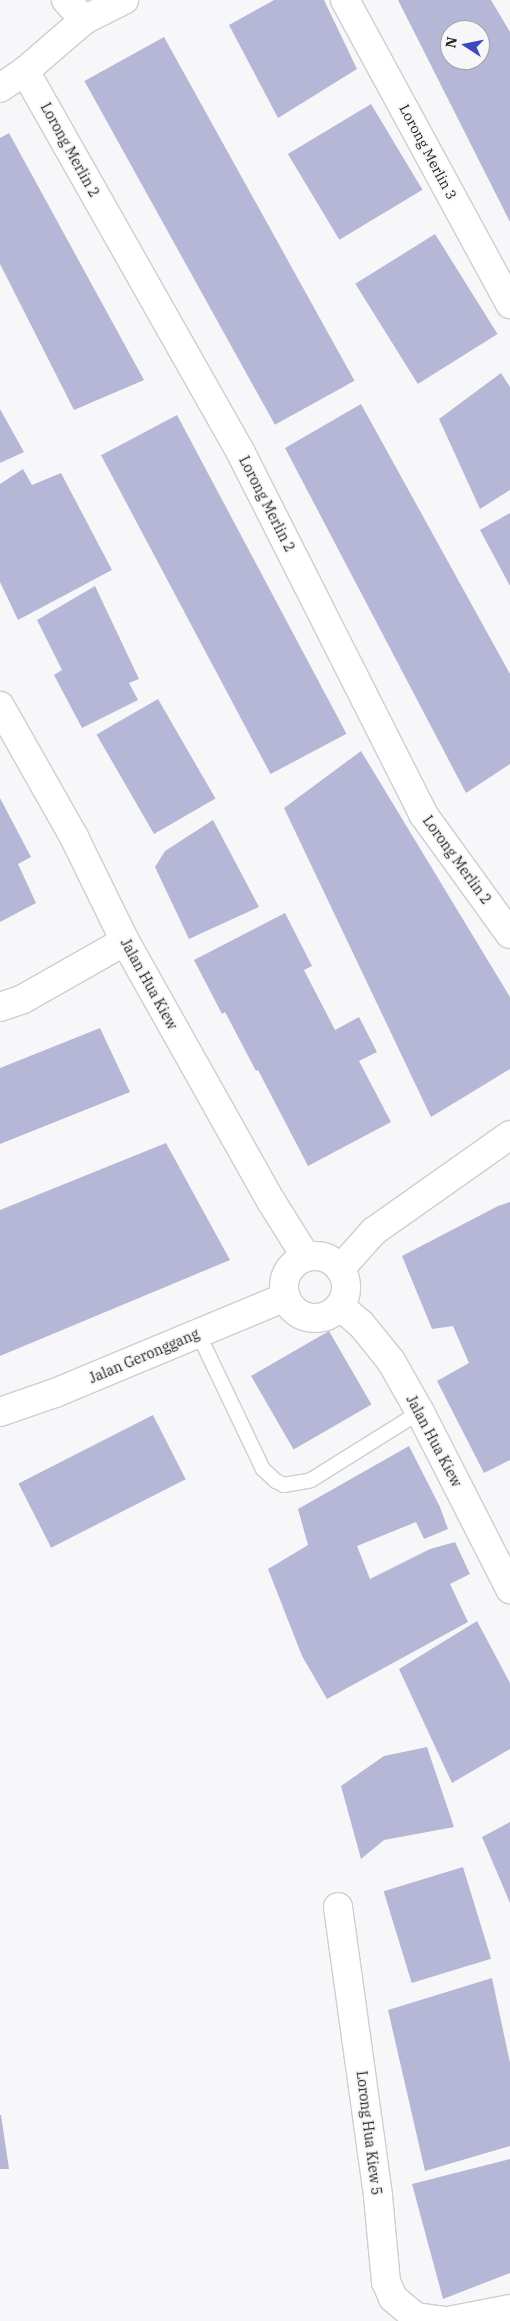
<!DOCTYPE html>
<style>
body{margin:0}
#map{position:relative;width:510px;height:2321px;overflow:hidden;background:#f7f7fa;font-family:"IBM Plex Serif",serif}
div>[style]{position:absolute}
.building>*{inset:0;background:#b6b7d6;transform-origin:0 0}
.roads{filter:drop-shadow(1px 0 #ceced1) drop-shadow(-1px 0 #ceced1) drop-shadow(0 1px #ceced1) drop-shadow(0 -1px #ceced1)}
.lane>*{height:14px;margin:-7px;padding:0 7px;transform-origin:7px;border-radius:7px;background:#fff}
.street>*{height:28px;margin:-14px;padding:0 14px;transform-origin:14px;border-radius:14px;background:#fff}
.street>.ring{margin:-14px;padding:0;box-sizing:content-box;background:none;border:28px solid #fff;border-radius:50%}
span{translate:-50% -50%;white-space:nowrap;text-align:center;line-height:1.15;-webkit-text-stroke:4px #f7f7fa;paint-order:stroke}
.street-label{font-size:14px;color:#232325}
.north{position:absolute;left:440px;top:20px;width:50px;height:50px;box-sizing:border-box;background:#f7f7fa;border:1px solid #a2a2a5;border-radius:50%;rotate:281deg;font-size:14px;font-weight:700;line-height:20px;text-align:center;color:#232325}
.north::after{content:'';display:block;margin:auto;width:18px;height:22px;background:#3e49bd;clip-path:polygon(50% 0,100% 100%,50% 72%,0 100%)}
</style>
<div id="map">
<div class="building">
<i style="clip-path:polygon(274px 0,324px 0,357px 69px,278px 118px,229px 25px)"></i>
<i style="clip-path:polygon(evenodd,398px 0,491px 0,510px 32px,510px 222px,398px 0,450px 30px,480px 30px,480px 60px,450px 60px,450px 30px)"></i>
<i style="left:164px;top:37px;width:393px;height:91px;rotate:61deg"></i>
<i style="left:371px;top:104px;width:100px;height:97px;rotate:59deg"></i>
<i style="clip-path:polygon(9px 133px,144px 380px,74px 410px,0 264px,0 138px)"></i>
<i style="left:435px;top:234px;width:118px;height:94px;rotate:58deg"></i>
<i style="clip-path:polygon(501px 373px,510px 387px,510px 490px,480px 509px,439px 419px)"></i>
<i style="clip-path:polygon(361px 404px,510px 674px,510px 764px,466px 793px,285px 448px)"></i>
<i style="clip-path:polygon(0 409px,24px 452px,0 463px)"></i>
<i style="left:177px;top:415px;width:361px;height:86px;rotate:62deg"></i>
<i style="clip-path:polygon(23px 469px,32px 485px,61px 473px,112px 570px,18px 620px,0 582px,0 484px)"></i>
<i style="clip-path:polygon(510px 513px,510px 586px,480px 530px)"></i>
<i style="clip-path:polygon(95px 586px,139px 679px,129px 683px,138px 700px,82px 728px,54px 675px,62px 670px,37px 620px)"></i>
<i style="left:158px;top:699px;width:115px;height:71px;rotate:60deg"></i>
<i style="clip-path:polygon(361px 751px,510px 997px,510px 1069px,431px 1117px,284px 808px)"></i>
<i style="clip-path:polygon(0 798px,31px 857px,18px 864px,36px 903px,0 922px)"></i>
<i style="clip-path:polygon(213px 820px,259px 907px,189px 939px,155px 867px,165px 851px)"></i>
<i style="clip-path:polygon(285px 913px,312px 966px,304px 970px,335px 1030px,359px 1017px,377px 1052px,359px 1061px,391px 1122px,308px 1166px,258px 1070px,256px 1071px,225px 1012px,222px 1014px,194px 960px)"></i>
<i style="clip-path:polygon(100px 1028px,130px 1092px,0 1144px,0 1068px)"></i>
<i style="clip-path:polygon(166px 1143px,230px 1260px,0 1356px,0 1210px)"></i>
<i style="clip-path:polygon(510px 1202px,510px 1460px,484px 1473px,437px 1381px,469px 1363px,453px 1326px,432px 1329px,402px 1256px,498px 1206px)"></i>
<i style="left:329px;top:1331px;width:85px;height:90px;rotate:60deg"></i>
<i style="left:153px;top:1415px;width:72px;height:151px;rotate:63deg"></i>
<i style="clip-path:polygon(409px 1446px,440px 1507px,448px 1529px,424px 1539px,416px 1522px,357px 1546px,370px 1579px,430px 1549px,455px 1542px,470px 1574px,450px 1584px,468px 1622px,327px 1699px,302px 1656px,268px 1569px,308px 1545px,298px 1509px)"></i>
<i style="clip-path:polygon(477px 1621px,510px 1683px,510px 1749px,452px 1783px,399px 1669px)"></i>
<i style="clip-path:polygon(427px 1747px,454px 1827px,384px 1840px,361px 1859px,341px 1786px,384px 1756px)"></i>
<i style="clip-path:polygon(510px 1822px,510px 1903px,482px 1837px)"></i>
<i style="left:463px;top:1867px;width:96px;height:83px;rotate:73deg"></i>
<i style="clip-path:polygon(492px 1978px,510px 2063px,510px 2146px,425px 2171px,388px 2010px)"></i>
<i style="clip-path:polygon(0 2115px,1px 2115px,9px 2169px,0 2169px)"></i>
<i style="clip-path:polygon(510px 2159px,510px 2273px,443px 2299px,412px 2184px)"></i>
</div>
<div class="roads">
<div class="lane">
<i style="left:198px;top:1333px;width:151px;rotate:64.5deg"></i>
<i style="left:263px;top:1469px;width:18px;rotate:43deg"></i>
<i style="left:276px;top:1481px;width:9px;rotate:27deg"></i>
<i style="left:284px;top:1485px;width:27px;rotate:-10deg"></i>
<i style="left:311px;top:1480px;width:128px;rotate:-32deg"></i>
</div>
<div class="street">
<i style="left:66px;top:0;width:27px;rotate:48deg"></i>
<i style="left:345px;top:0;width:346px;rotate:61.5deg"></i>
<i style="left:25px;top:71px;width:439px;rotate:60.5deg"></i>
<i style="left:241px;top:453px;width:404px;rotate:63.2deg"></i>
<i style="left:423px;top:814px;width:148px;rotate:54.1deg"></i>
<i style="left:0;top:88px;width:30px;rotate:-34deg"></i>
<i style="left:25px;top:71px;width:78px;rotate:-40.8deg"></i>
<i style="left:84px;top:20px;width:45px;rotate:-26.6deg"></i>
<i style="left:0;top:706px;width:150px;rotate:60.5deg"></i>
<i style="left:74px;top:837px;width:116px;rotate:63.9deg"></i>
<i style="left:125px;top:941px;width:298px;rotate:60.7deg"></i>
<i style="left:271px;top:1201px;width:66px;rotate:58deg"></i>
<i style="left:0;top:1007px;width:24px;rotate:-19deg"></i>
<i style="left:23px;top:999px;width:117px;rotate:-29.6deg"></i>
<i class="ring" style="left:284px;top:1256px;width:34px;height:34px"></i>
<i style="left:340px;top:1269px;width:51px;rotate:-48.2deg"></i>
<i style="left:374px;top:1231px;width:166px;rotate:-35.2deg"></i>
<i style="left:340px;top:1306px;width:28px;rotate:41deg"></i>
<i style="left:361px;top:1324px;width:48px;rotate:51deg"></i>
<i style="left:391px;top:1361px;width:59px;rotate:60.4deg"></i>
<i style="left:420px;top:1412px;width:199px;rotate:63deg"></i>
<i style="left:0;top:1412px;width:58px;rotate:-19.1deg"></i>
<i style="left:55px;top:1393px;width:250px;rotate:-22.6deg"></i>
<i style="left:338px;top:1907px;width:292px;rotate:82.1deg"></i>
<i style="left:378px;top:2196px;width:86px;rotate:84.7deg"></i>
<i style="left:386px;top:2282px;width:17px;rotate:66deg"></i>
<i style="left:393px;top:2298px;width:30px;rotate:40deg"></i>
<i style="left:416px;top:2317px;width:30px;rotate:8deg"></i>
<i style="left:448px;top:2321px;width:63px;rotate:-11deg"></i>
</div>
</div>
<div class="street-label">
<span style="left:70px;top:150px;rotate:61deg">Lorong Merlin 2</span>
<span style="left:428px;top:152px;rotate:62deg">Lorong Merlin 3</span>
<span style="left:267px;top:504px;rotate:63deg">Lorong Merlin 2</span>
<span style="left:457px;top:860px;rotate:54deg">Lorong Merlin 2</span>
<span style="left:149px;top:984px;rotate:61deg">Jalan Hua Kiew</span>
<span style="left:144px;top:1356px;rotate:-23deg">Jalan Geronggang</span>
<span style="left:434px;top:1441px;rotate:62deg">Jalan Hua Kiew</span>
<span style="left:369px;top:2133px;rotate:83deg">Lorong Hua Kiew 5</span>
</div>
<div class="north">N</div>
</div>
